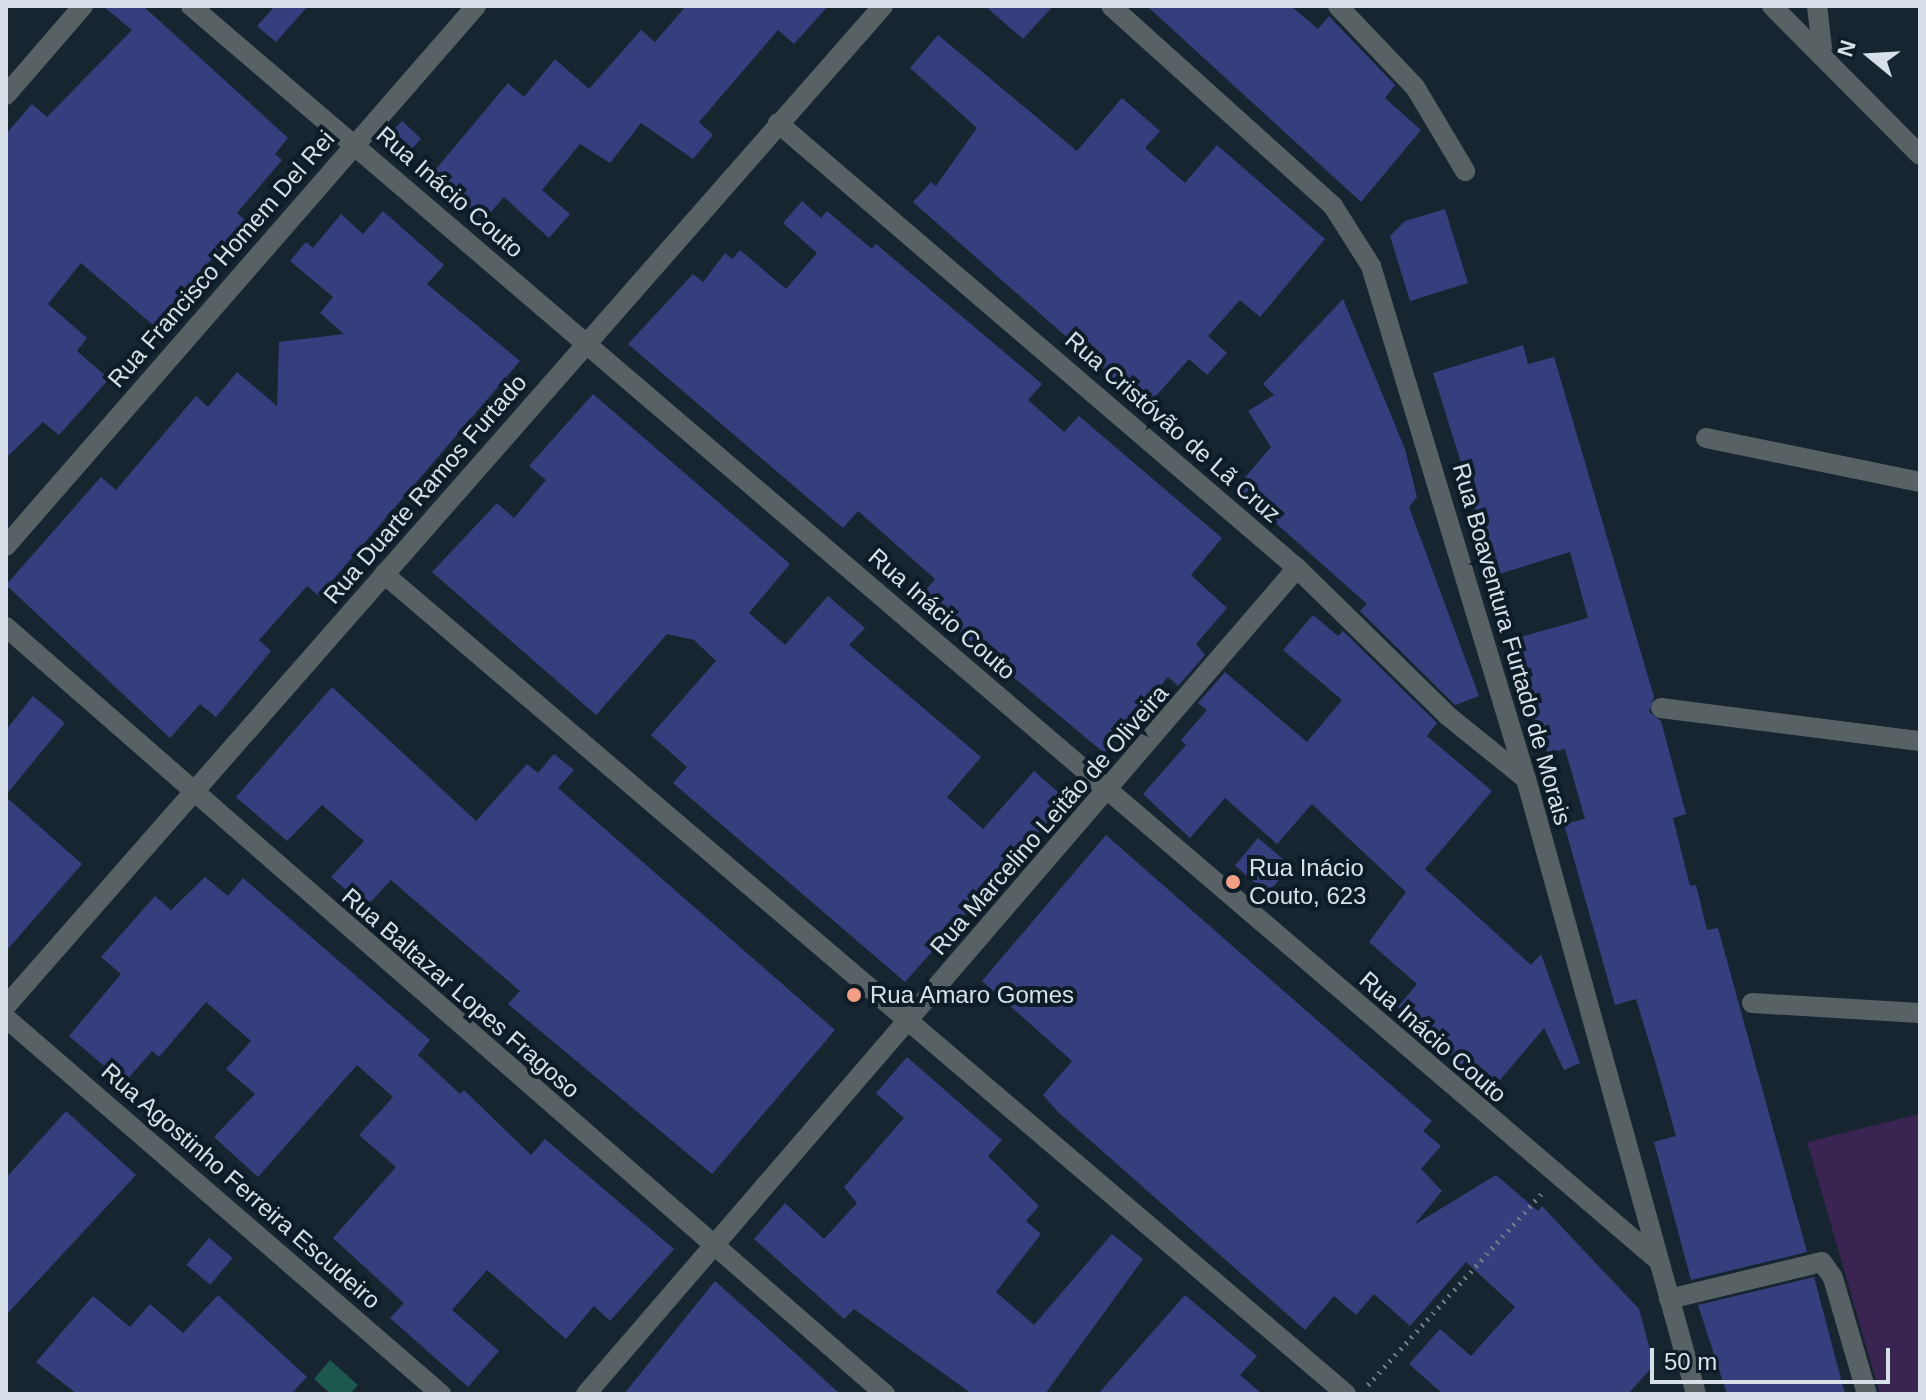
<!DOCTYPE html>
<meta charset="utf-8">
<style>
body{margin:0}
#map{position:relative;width:1926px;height:1400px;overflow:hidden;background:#172531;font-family:Helvetica,sans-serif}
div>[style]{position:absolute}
.green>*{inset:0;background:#3a2451}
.water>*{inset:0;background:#1d584f}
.building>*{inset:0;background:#363f7d;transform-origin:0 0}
.path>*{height:5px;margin-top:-2.5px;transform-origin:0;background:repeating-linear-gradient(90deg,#707c86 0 2px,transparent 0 8px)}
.minor>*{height:20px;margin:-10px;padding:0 10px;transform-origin:10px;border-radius:10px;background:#586265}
.dots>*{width:22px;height:22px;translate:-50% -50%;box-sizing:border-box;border:4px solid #0e1c27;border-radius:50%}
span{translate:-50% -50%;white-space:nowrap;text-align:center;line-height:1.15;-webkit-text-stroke:8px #0e1c27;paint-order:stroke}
.street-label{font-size:24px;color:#d7e0e8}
.poi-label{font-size:24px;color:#d7e0e8}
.left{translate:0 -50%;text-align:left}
.frame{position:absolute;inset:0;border:8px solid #d7e0e8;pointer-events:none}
.north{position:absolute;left:1830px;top:16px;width:80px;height:80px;-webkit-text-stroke:6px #0e1c27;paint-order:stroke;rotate:288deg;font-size:22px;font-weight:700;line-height:32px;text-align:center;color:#d7e0e8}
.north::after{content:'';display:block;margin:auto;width:28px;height:36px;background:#d7e0e8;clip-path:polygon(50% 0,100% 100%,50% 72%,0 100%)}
.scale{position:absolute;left:1650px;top:1348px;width:240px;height:36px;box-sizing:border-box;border:4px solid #d7e0e8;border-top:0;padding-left:10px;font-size:24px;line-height:28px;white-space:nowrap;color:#d7e0e8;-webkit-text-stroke:6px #0e1c27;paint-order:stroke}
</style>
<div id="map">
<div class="green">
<i style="clip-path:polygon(1920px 1114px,1920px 1394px,1880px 1394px,1807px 1142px)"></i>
</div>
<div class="water">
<i style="clip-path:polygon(330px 1360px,358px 1385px,350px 1394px,331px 1394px,314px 1379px)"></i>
</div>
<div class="building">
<i style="clip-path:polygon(103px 6px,143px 6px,288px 138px,275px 154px,282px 160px,237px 213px,245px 220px,154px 326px,81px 263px,48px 304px,87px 338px,77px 351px,109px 379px,59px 435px,43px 422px,6px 458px,6px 134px,32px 104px,47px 117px,132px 30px)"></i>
<i style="clip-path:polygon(275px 6px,308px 6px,276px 42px,257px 26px)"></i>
<i style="clip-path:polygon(686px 6px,828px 6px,794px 44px,778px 30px,699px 122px,713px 135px,693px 159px,641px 123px,610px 163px,580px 144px,542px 190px,570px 214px,549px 238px,504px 197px,484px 220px,431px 175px,508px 83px,524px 97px,555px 59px,589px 89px,641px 30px,655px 42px)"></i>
<i style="clip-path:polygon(985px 6px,1053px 6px,1023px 39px)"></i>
<i style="clip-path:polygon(1147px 6px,1291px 6px,1318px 29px,1329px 16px,1395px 85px,1385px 98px,1421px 130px,1361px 202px)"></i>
<i style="clip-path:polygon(938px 35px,1077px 151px,1122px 98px,1160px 131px,1145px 148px,1185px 183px,1217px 145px,1325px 239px,1260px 317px,1240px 300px,1208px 336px,1227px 353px,1207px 375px,1189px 359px,1146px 407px,913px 202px,931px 182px,936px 186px,977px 128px,910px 68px)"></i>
<i style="left:402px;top:121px;width:26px;height:23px;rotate:43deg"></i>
<i style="clip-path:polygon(802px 201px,821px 218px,827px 211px,872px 249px,876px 244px,1042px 384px,1028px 400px,1064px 432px,1079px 416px,1222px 538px,1191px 575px,1227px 608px,1196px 644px,1205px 655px,1178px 686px,1168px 677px,1104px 753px,919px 598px,935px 579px,858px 511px,843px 528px,628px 344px,693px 274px,703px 282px,725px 253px,732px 259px,740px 250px,786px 289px,817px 253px,783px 223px)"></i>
<i style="clip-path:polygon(1445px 209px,1468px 283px,1410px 301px,1390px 236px,1405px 221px)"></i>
<i style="clip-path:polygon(383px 211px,444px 265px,427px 284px,520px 361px,319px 596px,307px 586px,259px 640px,271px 651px,216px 717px,200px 704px,170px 738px,6px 585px,101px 477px,116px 490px,196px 396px,208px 407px,237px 372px,277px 406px,279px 342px,344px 334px,320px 313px,333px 297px,290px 261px,306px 242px,313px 248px,341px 214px,363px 234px)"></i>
<i style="clip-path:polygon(1343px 299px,1405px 449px,1417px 497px,1409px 507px,1479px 696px,1455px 705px,1360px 611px,1367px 604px,1236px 488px,1271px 447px,1248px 411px,1274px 395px,1263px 384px)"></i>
<i style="clip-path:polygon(1523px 345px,1528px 364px,1554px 357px,1654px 697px,1649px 712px,1661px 721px,1686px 814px,1673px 818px,1690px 886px,1696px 885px,1707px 930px,1718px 928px,1807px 1252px,1691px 1280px,1654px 1142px,1676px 1136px,1657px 1068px,1636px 999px,1615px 1005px,1564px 824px,1585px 819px,1565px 749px,1548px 753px,1538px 731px,1513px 639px,1588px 618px,1570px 552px,1496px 575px,1433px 373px)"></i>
<i style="clip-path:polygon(593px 394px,790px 564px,749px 613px,785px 645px,828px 596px,865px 628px,849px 645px,981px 757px,947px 797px,983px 829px,1034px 771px,1067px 800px,905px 982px,673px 783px,687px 767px,651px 735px,716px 661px,694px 640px,667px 634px,596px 715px,432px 572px,497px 503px,514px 518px,546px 480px,529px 466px)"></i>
<i style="clip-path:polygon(1313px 615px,1338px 636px,1343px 631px,1437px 723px,1427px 736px,1492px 791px,1425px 869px,1531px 965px,1541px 954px,1580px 1063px,1564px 1070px,1544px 1028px,1490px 1092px,1398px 1007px,1417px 984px,1369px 942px,1406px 892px,1312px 804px,1277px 844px,1225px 798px,1190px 838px,1143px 794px,1186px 745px,1181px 740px,1207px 710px,1198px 703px,1225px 672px,1307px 742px,1342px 700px,1283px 650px)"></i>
<i style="clip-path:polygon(332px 687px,476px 821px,527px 764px,538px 773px,554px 754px,574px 770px,558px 788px,835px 1030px,712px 1174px,508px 1004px,520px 991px,391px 880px,366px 907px,331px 877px,364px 841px,322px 805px,287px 841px,236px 797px)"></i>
<i style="clip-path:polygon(33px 696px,65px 723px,6px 795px,6px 730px)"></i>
<i style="clip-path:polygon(6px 797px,82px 864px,6px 951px)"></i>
<i style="clip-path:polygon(1106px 835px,1432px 1121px,1423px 1131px,1441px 1146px,1421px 1169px,1442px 1191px,1414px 1225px,1496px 1175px,1538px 1211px,1542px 1206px,1639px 1309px,1654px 1365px,1628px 1394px,1443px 1394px,1409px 1364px,1440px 1329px,1471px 1356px,1515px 1307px,1466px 1262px,1410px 1326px,1374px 1294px,1356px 1315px,1334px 1296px,1305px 1330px,1058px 1112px,1043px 1095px,1072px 1061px,982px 981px)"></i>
<i style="left:1258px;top:838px;width:43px;height:36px;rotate:40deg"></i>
<i style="clip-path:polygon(205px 877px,228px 896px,243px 878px,430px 1040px,418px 1055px,460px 1094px,464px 1090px,531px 1155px,545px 1139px,674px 1249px,610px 1321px,594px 1306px,566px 1339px,487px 1270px,452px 1310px,499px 1351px,468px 1387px,390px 1318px,404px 1303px,333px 1238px,396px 1167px,359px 1135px,393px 1097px,357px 1065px,258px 1177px,214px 1137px,255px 1094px,226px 1069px,251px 1041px,206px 1002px,159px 1057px,152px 1051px,124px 1083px,69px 1036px,121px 974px,101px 957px,155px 896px,171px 910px)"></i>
<i style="clip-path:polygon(907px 1057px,1002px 1140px,988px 1156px,1039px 1206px,1026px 1221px,1041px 1234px,996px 1292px,1034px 1325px,1112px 1234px,1143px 1259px,1045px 1394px,972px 1394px,854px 1309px,844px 1319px,754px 1239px,785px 1203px,824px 1239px,857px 1203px,844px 1187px,904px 1118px,876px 1093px)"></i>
<i style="clip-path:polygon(66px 1111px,136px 1175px,6px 1315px,6px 1178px)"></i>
<i style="left:209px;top:1238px;width:31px;height:35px;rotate:40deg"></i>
<i style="clip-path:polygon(1814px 1277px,1845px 1394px,1727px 1394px,1698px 1305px)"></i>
<i style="clip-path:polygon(715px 1281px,794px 1352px,840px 1394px,624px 1394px)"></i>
<i style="clip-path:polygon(218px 1295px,307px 1377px,291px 1394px,77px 1394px,36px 1362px,93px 1296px,130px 1327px,150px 1304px,183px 1333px)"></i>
<i style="clip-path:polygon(1185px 1295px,1257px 1356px,1240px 1375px,1262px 1394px,1098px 1394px)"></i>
</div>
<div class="path">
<i style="left:1368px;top:1385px;width:258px;rotate:-47.8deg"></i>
</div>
<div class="minor">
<i style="left:191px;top:6px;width:1931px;rotate:40.53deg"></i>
<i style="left:1111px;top:6px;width:299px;rotate:42deg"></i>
<i style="left:1333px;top:206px;width:71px;rotate:57.7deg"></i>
<i style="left:1371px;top:266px;width:536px;rotate:73.19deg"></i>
<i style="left:1526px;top:779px;width:638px;rotate:74.55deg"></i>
<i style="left:1338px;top:6px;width:112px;rotate:46.5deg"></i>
<i style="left:1415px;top:87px;width:98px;rotate:59.2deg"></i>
<i style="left:1772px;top:6px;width:210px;rotate:45.2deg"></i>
<i style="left:1817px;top:6px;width:42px;rotate:83.2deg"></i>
<i style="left:6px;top:95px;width:118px;rotate:-49.1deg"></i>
<i style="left:778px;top:123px;width:684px;rotate:40.61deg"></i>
<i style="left:1297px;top:568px;width:211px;rotate:44.4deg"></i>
<i style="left:1448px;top:716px;width:100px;rotate:38.9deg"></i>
<i style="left:1706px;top:438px;width:218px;rotate:11.6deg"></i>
<i style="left:6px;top:546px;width:716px;rotate:-48.96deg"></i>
<i style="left:384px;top:574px;width:1264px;rotate:40.44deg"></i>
<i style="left:6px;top:627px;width:1167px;rotate:41.11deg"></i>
<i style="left:1661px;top:708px;width:261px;rotate:7.3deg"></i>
<i style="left:1752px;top:1003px;width:168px;rotate:3.4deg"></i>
<i style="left:6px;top:1006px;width:1330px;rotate:-48.75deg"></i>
<i style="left:6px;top:1018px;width:575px;rotate:40.84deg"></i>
<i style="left:1669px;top:1299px;width:157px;rotate:-13.6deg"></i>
<i style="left:1822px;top:1262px;width:19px;rotate:55deg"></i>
<i style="left:1833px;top:1278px;width:121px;rotate:73.7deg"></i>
<i style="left:586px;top:1394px;width:1090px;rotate:-49.28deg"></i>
</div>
<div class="dots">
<i style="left:1233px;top:882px;background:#f39f85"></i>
<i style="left:854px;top:995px;background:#f39f85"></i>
</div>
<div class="street-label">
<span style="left:450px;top:192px;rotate:41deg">Rua Inácio Couto</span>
<span style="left:221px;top:259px;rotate:-49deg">Rua Francisco Homem Del Rei</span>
<span style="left:1173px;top:427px;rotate:41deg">Rua Cristóvão de Lã Cruz</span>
<span style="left:425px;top:489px;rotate:-49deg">Rua Duarte Ramos Furtado</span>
<span style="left:942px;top:614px;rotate:41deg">Rua Inácio Couto</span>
<span style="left:1512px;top:644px;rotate:74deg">Rua Boaventura Furtado de Morais</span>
<span style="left:1049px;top:820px;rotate:-49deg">Rua Marcelino Leitão de Oliveira</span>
<span style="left:461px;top:993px;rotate:41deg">Rua Baltazar Lopes Fragoso</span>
<span style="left:1433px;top:1037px;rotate:41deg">Rua Inácio Couto</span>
<span style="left:241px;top:1186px;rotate:41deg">Rua Agostinho Ferreira Escudeiro</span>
</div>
<div class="poi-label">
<span class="left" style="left:1249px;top:882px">Rua Inácio<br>Couto, 623</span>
<span class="left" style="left:870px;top:995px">Rua Amaro Gomes</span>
</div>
<div class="frame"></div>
<div class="north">N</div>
<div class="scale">50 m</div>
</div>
